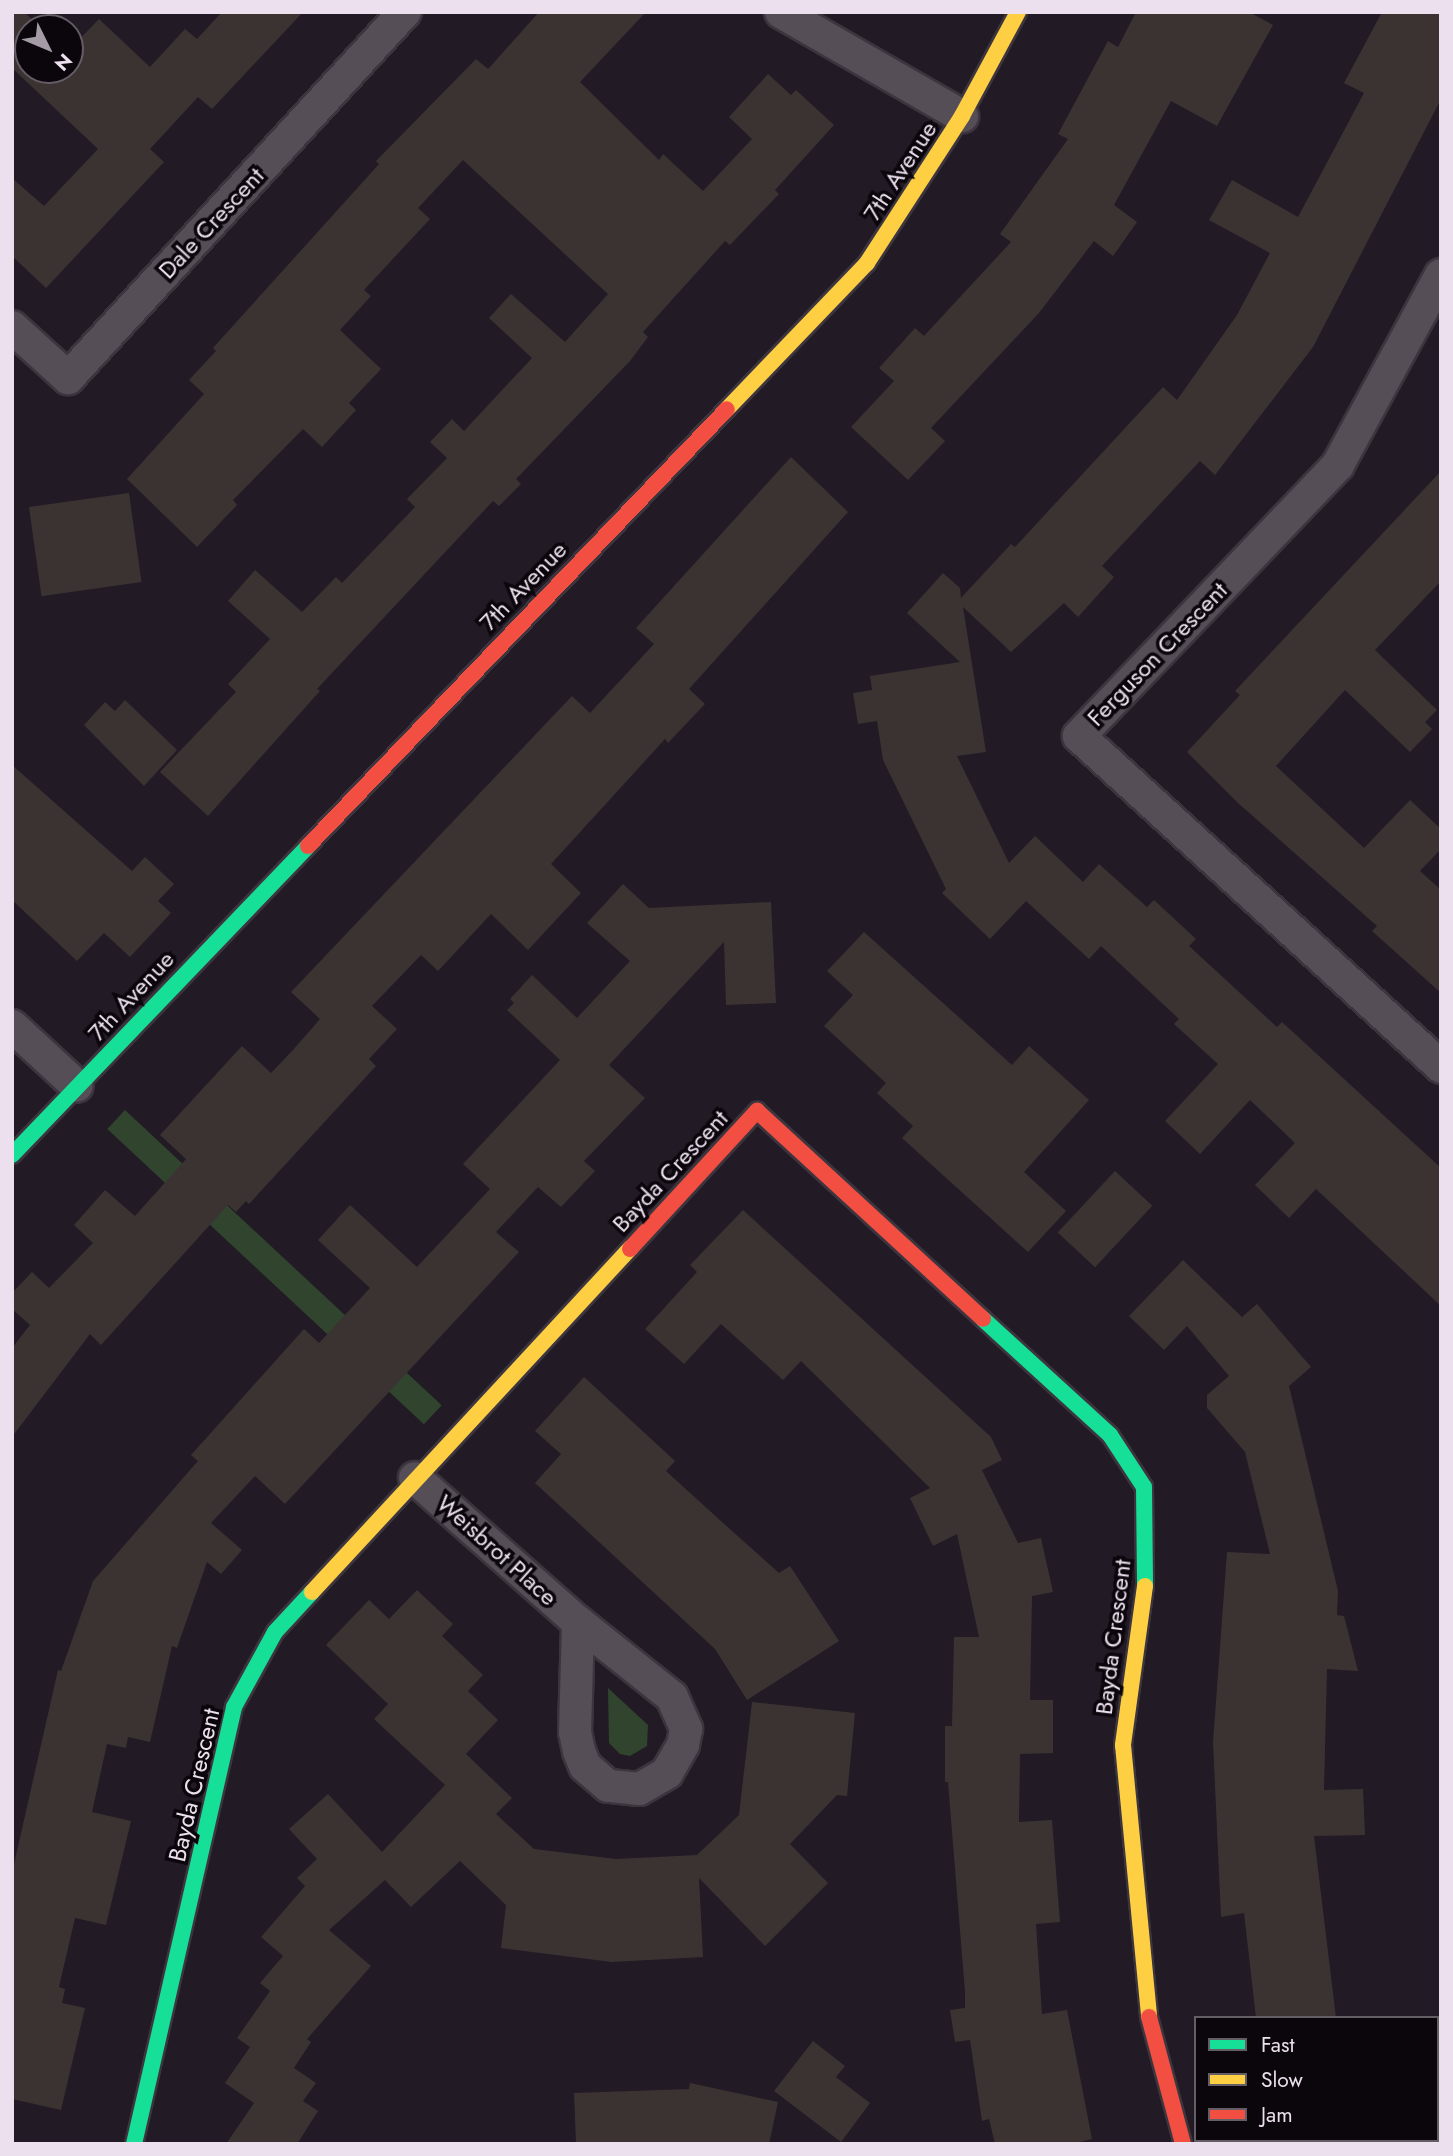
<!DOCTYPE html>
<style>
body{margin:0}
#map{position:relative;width:1453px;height:2156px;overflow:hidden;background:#221a24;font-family:Jost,sans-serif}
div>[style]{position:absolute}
.green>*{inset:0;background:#30442e;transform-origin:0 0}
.building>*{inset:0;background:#3b3332;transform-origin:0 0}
.roads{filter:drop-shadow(2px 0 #3c353e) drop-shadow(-2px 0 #3c353e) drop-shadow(0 2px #3c353e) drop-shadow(0 -2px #3c353e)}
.street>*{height:32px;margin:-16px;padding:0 16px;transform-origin:16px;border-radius:16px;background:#554e57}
.fast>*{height:16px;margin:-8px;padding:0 8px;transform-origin:8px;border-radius:8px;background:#16e098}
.slow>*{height:16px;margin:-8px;padding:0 8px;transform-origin:8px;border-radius:8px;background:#ffcf43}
.jam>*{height:16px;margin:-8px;padding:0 8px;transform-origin:8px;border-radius:8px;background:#f24e42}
span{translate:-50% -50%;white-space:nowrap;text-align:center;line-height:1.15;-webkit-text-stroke:7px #0b050c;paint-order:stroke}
.street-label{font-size:24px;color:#ece0ee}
.frame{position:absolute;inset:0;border:14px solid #ece0ee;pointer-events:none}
.legend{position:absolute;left:1194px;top:2016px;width:245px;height:126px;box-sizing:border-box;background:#0b050c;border:2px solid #655d66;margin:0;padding:9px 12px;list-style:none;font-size:21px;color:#ece0ee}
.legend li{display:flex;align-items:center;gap:14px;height:35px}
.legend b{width:35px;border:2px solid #655d66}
.north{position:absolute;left:14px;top:14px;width:70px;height:70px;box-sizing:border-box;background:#0b050c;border:2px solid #655d66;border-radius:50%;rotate:133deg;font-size:19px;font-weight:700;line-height:28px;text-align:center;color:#ece0ee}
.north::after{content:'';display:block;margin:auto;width:24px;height:32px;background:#a59ba7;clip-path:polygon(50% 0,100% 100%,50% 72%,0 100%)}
</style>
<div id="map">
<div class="green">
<i style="left:125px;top:1110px;width:433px;height:26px;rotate:43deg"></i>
<i style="clip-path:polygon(608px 1688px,648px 1725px,647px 1746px,630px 1756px,620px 1754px,609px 1743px)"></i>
</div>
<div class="building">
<i style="clip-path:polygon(12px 12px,24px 12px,41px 28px,28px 28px,28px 70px,70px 70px,70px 49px,99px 19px,150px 67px,185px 29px,197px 39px,222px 12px,303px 12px,212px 109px,198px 97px,150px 149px,164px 162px,46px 288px,12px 256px,12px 178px,44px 206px,98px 149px,12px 68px)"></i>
<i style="clip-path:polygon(539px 12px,646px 12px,580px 82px,659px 160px,663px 154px,703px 191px,752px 139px,729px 117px,768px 74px,791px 95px,796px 90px,834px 125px,775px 190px,779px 194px,730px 245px,725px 241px,643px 332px,648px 337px,630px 361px,516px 479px,521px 484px,499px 506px,493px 501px,317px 689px,320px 691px,208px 816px,160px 772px,236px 692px,228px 684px,270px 639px,228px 601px,255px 570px,302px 612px,336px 577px,342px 583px,415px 507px,407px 499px,447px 458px,430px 442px,452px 419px,464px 431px,532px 358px,489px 318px,511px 294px,565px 342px,608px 294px,463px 160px,418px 208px,430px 219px,364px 290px,371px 296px,340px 330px,381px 369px,349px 403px,356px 410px,322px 447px,303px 429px,233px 500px,237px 505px,197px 547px,127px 479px,204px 394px,189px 380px,216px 351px,213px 348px,379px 164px,376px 161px,476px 59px,488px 69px)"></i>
<i style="clip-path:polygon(1136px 12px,1249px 12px,1273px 25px,1217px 126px,1171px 101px,1114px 205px,1137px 222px,1113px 256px,1094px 241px,1039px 313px,931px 428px,945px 441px,908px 480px,851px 427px,894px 381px,879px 368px,915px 328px,924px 336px,1011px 242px,1000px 234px,1068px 139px,1058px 134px,1108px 41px,1118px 47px)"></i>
<i style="clip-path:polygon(1382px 12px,1441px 12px,1441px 99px,1313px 347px,1215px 475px,1200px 461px,1102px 566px,1114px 577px,1078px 617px,1064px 603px,1011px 652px,963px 607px,986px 752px,957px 756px,1009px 863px,1035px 836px,1083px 882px,1099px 864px,1147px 907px,1154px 900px,1196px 939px,1189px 946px,1277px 1027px,1282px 1022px,1441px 1168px,1441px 1306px,1316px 1189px,1289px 1218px,1255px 1185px,1295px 1143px,1250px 1100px,1200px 1154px,1165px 1121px,1218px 1064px,1174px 1024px,1179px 1019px,1101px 946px,1089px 959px,1026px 901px,990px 939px,942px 893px,946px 889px,883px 760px,877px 721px,858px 724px,853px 693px,872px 690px,870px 676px,960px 662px,907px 613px,943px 573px,960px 588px,961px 598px,1011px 544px,1015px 547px,1163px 387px,1177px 400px,1237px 315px,1270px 253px,1209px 220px,1232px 180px,1298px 217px,1364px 93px,1344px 83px)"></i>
<i style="clip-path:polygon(791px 457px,848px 512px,689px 689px,705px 704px,668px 743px,665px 739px,551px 864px,581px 893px,528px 950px,491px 914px,438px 971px,421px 955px,372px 1006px,397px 1029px,369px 1059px,376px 1066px,249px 1204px,246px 1201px,236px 1212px,228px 1205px,101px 1345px,90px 1334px,12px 1437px,12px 1348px,30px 1325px,12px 1309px,12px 1293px,32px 1272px,49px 1288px,93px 1243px,74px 1225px,105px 1190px,135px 1216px,186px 1159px,160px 1135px,242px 1046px,271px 1073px,293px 1050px,320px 1019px,291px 992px,572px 696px,590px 713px,654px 644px,636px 628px)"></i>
<i style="clip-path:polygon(1441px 471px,1441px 581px,1375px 650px,1437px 710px,1425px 722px,1432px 729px,1410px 752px,1345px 690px,1276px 766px,1364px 848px,1410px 800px,1441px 829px,1441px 849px,1420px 871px,1441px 890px,1441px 993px,1372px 931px,1377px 926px,1238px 803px,1187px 752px,1240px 695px,1235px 691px)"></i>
<i style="left:129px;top:493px;width:90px;height:101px;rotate:82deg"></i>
<i style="clip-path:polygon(125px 700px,177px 750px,144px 786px,84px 725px,105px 702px,115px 711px)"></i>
<i style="clip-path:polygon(12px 765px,132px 871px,145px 857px,174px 884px,158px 901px,171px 913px,130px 957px,104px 933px,77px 961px,12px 900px)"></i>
<i style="clip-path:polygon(623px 884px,649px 908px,771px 902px,776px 1003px,726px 1005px,724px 942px,609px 1065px,645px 1098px,584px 1161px,595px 1171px,561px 1207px,538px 1187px,496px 1232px,519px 1252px,285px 1504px,255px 1476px,211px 1523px,242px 1550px,221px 1574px,207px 1562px,177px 1648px,172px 1646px,150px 1742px,128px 1737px,126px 1748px,107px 1744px,92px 1812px,131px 1821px,106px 1925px,75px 1918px,59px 1987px,65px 1989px,62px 2003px,85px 2008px,61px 2110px,12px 2099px,12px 1873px,58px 1670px,61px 1671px,93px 1581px,198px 1461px,191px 1455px,304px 1329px,319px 1343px,370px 1288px,318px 1240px,350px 1205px,417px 1267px,490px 1189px,463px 1164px,560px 1060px,507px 1010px,514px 1003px,510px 999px,532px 975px,577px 1018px,630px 961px,587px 923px)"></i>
<i style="clip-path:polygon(864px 932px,1012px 1065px,1029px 1046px,1089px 1100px,1024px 1172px,1066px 1211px,1028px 1252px,902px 1138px,913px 1126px,877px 1093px,886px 1083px,824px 1026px,853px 995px,827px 971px)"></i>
<i style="left:1115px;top:1171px;width:51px;height:84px;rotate:43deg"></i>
<i style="clip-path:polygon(743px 1210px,991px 1437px,1002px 1460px,982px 1470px,1018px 1543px,1041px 1538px,1053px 1592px,1032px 1596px,1030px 1700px,1053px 1700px,1053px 1753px,1020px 1754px,1019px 1822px,1052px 1820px,1060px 1922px,1036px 1924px,1042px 2014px,1067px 2010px,1092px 2139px,1071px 2144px,995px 2144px,989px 2119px,982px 2121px,970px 2040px,955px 2042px,950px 2010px,965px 2008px,965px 1992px,948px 1782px,945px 1782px,945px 1726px,952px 1726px,954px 1637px,979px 1637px,957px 1534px,933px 1546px,910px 1498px,930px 1488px,801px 1361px,783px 1380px,721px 1324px,684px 1364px,645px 1329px,697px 1272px,690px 1265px)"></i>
<i style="clip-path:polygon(1183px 1260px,1242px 1317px,1257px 1304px,1311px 1367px,1289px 1386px,1338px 1591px,1337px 1615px,1344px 1616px,1358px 1671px,1327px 1669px,1324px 1790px,1363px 1789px,1365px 1835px,1314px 1836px,1336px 2018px,1256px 2018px,1244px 1913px,1221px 1917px,1213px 1742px,1227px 1552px,1270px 1554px,1245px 1452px,1207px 1408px,1207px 1395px,1229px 1376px,1187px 1326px,1164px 1350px,1129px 1316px)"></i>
<i style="clip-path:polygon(584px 1377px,675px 1461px,666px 1471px,722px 1522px,779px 1573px,790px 1566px,839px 1641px,747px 1700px,715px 1649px,535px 1483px,561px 1454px,535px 1431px)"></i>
<i style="clip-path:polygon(417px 1590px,453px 1624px,442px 1636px,483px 1675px,468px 1691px,498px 1720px,466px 1754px,512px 1798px,496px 1814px,534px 1849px,616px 1859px,697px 1855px,739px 1815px,752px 1702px,855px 1713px,847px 1796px,837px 1795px,790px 1844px,828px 1883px,765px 1946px,699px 1878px,703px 1957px,612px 1962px,501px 1948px,506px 1905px,460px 1861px,411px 1907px,385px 1880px,329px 1930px,371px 1966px,307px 2039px,311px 2042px,294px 2068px,316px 2083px,303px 2101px,318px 2111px,297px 2144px,226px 2144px,254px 2103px,225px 2083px,250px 2047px,237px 2038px,270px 1991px,260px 1983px,283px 1956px,261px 1937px,305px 1886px,297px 1878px,317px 1859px,289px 1829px,328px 1794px,382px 1852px,445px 1785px,374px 1719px,388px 1704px,326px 1645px,369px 1600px,389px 1619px)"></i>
<i style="clip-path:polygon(813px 2041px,845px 2066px,836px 2077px,870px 2103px,841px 2142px,774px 2091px)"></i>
<i style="clip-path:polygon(690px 2083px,778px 2102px,769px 2144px,576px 2144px,574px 2093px,689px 2089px)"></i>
</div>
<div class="roads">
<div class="street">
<i style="left:781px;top:12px;width:209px;rotate:29.9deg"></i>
<i style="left:1441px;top:275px;width:216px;rotate:118.5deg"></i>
<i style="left:1338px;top:465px;width:375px;rotate:133.7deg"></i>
<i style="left:1079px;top:736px;width:491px;rotate:42.4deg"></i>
<i style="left:12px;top:327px;width:76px;rotate:42.3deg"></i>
<i style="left:68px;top:378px;width:498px;rotate:-47.4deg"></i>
<i style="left:12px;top:1026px;width:88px;rotate:42.7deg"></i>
<i style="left:415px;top:1478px;width:217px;rotate:41.5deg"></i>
<i style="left:578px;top:1622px;width:120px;rotate:38.6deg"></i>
<i style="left:672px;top:1697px;width:35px;rotate:66deg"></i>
<i style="left:686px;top:1729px;width:16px;rotate:101deg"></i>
<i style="left:683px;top:1745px;width:32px;rotate:120deg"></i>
<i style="left:667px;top:1773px;width:32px;rotate:150deg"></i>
<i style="left:639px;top:1789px;width:31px;rotate:-174deg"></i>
<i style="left:608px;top:1786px;width:30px;rotate:-139deg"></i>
<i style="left:585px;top:1766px;width:16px;rotate:-112deg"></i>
<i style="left:579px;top:1751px;width:19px;rotate:-102deg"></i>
<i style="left:575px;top:1732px;width:110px;rotate:-88.4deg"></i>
</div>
<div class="fast">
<i style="left:12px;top:1155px;width:428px;rotate:-46.2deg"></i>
<i style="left:983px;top:1319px;width:172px;rotate:42.4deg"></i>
<i style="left:1110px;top:1435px;width:62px;rotate:56.8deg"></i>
<i style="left:1144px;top:1487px;width:99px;rotate:89.4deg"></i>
<i style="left:134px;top:2144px;width:448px;rotate:-77.1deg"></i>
<i style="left:234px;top:1707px;width:85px;rotate:-61.3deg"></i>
<i style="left:275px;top:1632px;width:54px;rotate:-47.2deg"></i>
</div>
<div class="slow">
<i style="left:727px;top:409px;width:202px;rotate:-46.2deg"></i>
<i style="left:867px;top:263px;width:175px;rotate:-57.1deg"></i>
<i style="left:962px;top:116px;width:118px;rotate:-61.7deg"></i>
<i style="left:1145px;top:1586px;width:161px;rotate:97.9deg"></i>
<i style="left:1123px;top:1745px;width:273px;rotate:84.5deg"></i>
<i style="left:312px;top:1592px;width:468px;rotate:-47.2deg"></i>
</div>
<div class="jam">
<i style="left:308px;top:846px;width:605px;rotate:-46.2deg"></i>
<i style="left:630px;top:1249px;width:188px;rotate:-47.4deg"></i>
<i style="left:757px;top:1111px;width:307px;rotate:42.6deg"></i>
<i style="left:1149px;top:2017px;width:131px;rotate:75deg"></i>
</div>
</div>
<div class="street-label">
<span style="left:900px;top:171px;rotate:-57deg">7th Avenue</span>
<span style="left:211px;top:223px;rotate:-47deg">Dale Crescent</span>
<span style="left:523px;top:586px;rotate:-46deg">7th Avenue</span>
<span style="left:1157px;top:654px;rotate:-46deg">Ferguson Crescent</span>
<span style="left:131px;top:996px;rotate:-47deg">7th Avenue</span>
<span style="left:670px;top:1171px;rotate:-47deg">Bayda Crescent</span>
<span style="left:497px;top:1550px;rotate:42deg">Weisbrot Place</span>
<span style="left:1113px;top:1637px;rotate:-83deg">Bayda Crescent</span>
<span style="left:194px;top:1785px;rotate:-77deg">Bayda Crescent</span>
</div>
<div class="frame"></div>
<ul class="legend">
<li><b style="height:9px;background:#16e098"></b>Fast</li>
<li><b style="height:9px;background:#ffcf43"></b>Slow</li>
<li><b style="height:9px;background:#f24e42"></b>Jam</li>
</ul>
<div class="north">N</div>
</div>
